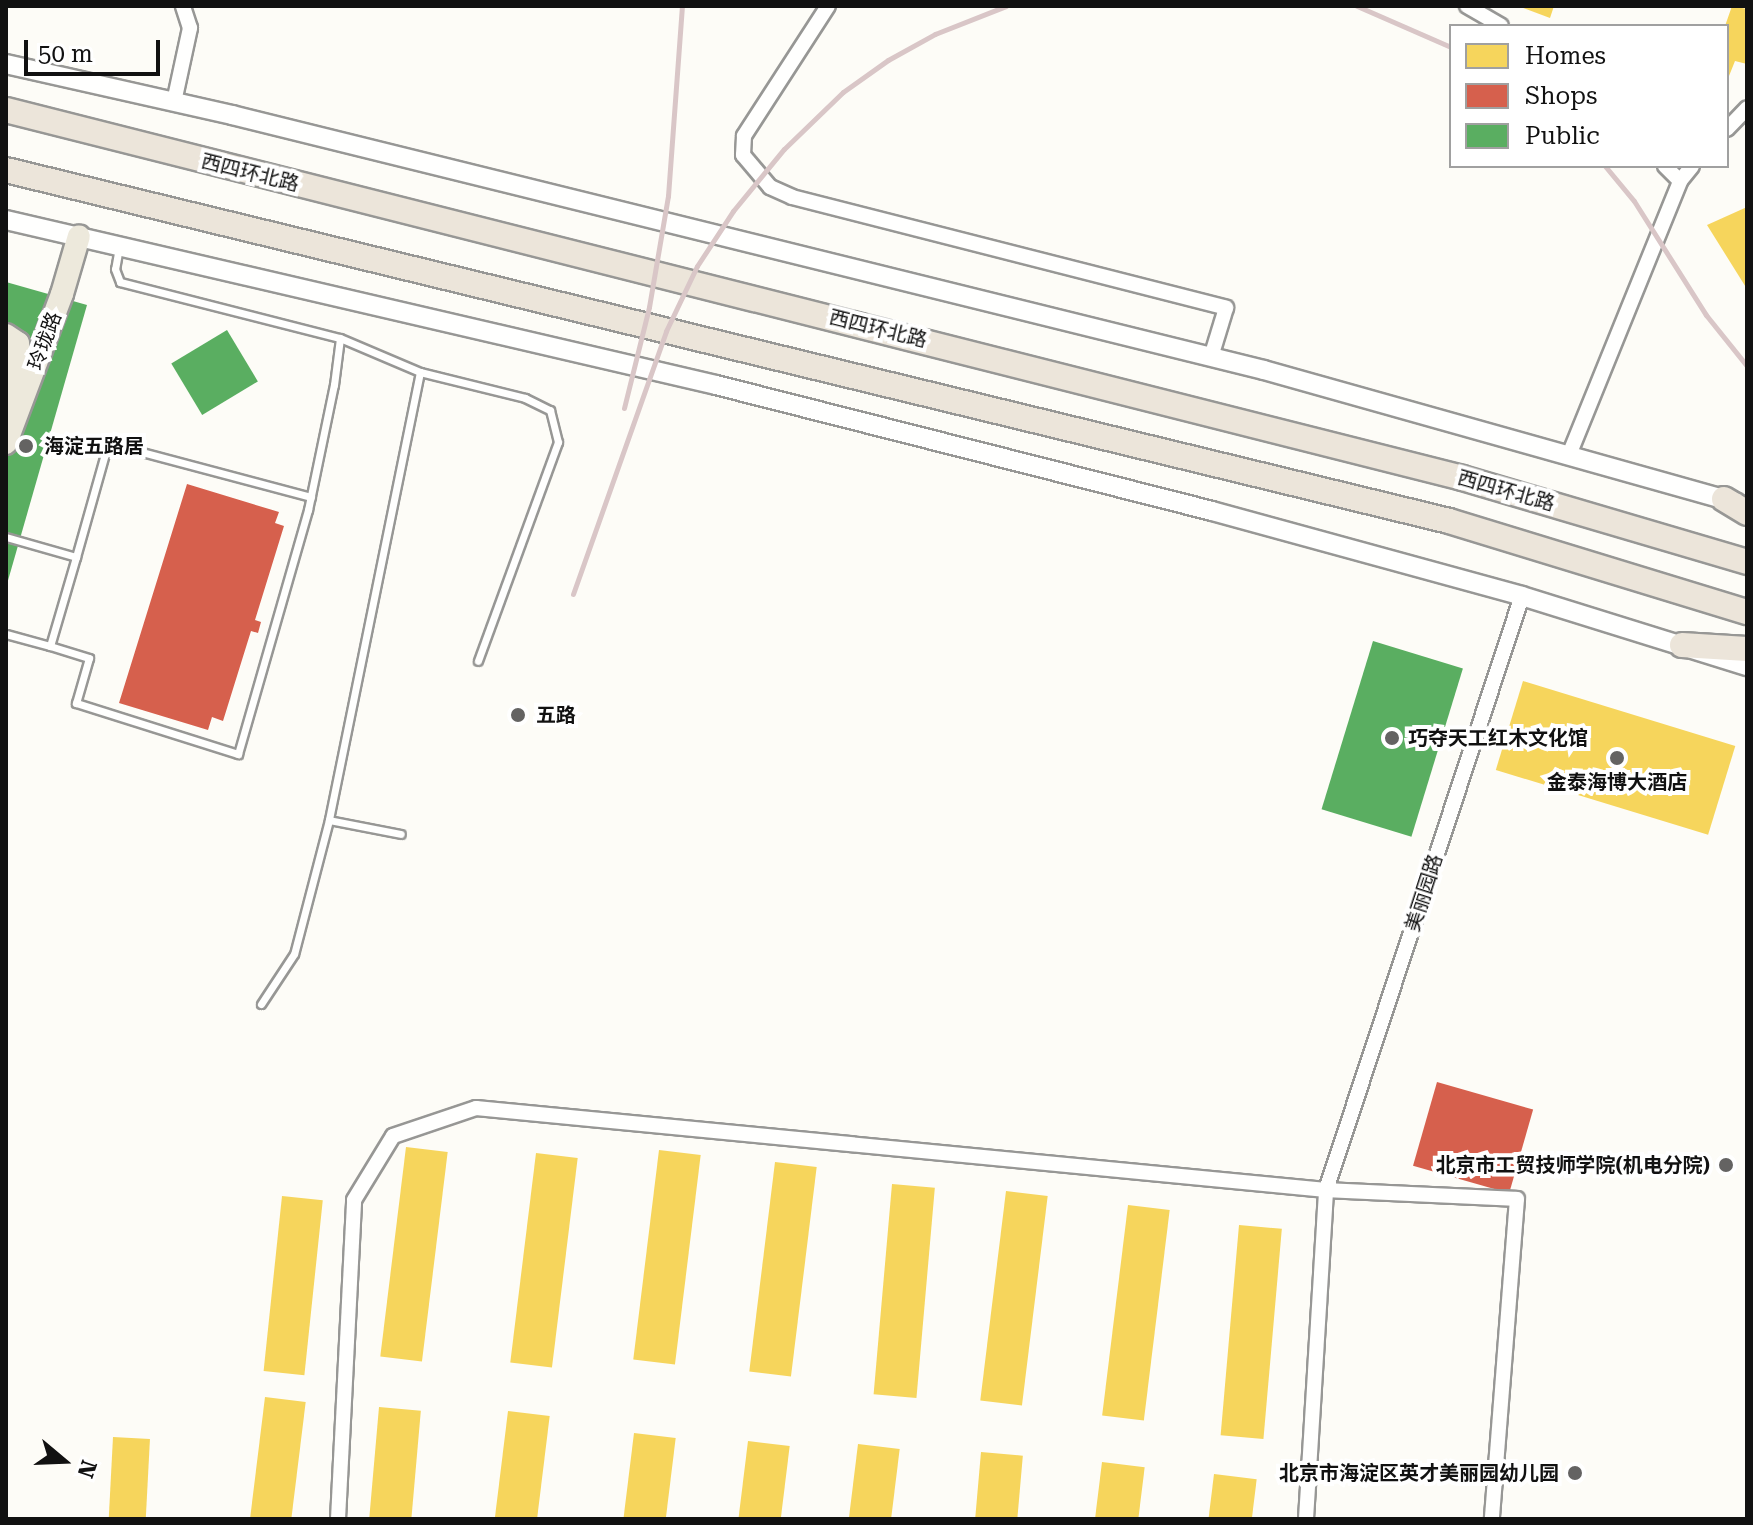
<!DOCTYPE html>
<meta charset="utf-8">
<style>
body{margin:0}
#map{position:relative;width:1753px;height:1525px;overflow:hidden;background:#fdfcf7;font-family:"Roboto Serif","Noto Sans SC",serif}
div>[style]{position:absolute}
.homes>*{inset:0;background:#f6d55c;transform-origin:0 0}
.shops>*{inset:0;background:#d6604d;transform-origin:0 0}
.public>*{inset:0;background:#5aae61;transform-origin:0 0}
.roads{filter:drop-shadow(2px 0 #979795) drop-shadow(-2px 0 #979795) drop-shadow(0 2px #979795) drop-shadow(0 -2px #979795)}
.service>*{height:7px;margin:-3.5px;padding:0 3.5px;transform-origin:3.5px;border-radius:3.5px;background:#fffffe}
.minor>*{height:14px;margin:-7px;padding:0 7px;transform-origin:7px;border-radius:7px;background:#fffffe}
.tertiary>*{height:18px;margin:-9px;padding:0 9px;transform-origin:9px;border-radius:9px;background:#fffffe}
.primary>*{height:22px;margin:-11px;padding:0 11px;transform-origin:11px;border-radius:11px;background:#ede9dc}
.trunk>*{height:24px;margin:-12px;padding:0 12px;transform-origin:12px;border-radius:12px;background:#ece5da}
.rail>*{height:5px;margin:-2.5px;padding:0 2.5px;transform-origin:2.5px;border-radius:2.5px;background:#d9c6c7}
.dots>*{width:22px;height:22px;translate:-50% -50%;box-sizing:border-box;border:4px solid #fff;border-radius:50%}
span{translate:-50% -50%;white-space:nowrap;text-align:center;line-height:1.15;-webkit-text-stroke:8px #fff;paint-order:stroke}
.street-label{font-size:20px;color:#111}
.poi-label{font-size:20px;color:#111;font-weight:700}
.left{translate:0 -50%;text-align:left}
.right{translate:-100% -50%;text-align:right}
.frame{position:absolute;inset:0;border:8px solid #111;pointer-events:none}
.legend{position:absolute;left:1449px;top:24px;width:280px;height:144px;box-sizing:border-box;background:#fff;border:2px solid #a0a0a0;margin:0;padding:10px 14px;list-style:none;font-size:24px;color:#111}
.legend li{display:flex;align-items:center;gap:16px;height:40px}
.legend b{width:40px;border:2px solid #a0a0a0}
.north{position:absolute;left:24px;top:1421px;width:80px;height:80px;-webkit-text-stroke:6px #fff;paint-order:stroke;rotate:109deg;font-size:22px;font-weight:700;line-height:32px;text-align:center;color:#111}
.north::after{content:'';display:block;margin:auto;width:28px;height:36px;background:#111;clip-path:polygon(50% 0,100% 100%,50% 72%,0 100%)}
.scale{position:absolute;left:24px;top:40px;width:136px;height:36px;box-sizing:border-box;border:4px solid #111;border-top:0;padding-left:10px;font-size:24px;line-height:28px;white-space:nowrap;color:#111;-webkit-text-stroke:6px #fff;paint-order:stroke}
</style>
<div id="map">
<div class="homes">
<i style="clip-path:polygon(1518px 6px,1554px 6px,1550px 18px)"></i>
<i style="clip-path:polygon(1732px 6px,1747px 9px,1747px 64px,1735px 61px,1727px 81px,1725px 26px)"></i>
<i style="clip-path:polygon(1747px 207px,1747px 289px,1707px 225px)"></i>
<i style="left:1523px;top:681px;width:222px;height:93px;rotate:17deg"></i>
<i style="left:406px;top:1147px;width:42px;height:211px;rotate:7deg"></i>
<i style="left:659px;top:1150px;width:42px;height:211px;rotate:7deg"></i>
<i style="left:536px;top:1153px;width:42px;height:211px;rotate:7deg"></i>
<i style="left:775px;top:1162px;width:42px;height:211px;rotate:7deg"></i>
<i style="left:892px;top:1184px;width:43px;height:211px;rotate:5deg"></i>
<i style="left:1006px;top:1191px;width:42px;height:211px;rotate:7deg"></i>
<i style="left:282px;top:1196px;width:41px;height:176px;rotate:6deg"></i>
<i style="left:1128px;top:1205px;width:42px;height:212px;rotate:7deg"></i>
<i style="left:1239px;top:1225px;width:43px;height:211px;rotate:5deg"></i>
<i style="left:265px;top:1397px;width:41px;height:123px;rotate:7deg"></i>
<i style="left:379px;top:1407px;width:42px;height:113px;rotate:5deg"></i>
<i style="left:508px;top:1411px;width:42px;height:109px;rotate:7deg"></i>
<i style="left:634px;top:1433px;width:42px;height:87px;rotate:7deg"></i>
<i style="left:113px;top:1437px;width:37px;height:82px;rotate:3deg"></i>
<i style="left:748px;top:1441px;width:42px;height:79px;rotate:7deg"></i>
<i style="left:858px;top:1444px;width:42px;height:75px;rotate:7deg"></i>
<i style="left:981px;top:1452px;width:42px;height:67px;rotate:5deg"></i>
<i style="left:1102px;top:1462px;width:43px;height:57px;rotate:7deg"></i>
<i style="left:1214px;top:1474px;width:43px;height:45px;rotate:7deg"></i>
</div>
<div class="shops">
<i style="clip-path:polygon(187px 484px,279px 512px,275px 523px,284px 526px,255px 620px,261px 622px,258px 633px,251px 631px,223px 721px,212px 717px,208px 730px,119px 703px)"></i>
<i style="left:1437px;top:1082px;width:100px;height:87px;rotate:16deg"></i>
</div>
<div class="public">
<i style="clip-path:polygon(6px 282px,87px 305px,7px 584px,6px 584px)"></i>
<i style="left:227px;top:330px;width:60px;height:65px;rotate:59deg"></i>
<i style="left:1373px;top:641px;width:94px;height:176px;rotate:17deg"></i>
</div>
<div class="roads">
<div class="service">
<i style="left:119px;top:247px;width:22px;rotate:100deg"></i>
<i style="left:115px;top:269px;width:14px;rotate:69deg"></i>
<i style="left:120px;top:282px;width:227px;rotate:14.3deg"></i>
<i style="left:340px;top:338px;width:87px;rotate:23deg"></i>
<i style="left:420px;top:372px;width:457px;rotate:101.5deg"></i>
<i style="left:329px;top:820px;width:138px;rotate:104.6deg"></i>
<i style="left:294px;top:954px;width:60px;rotate:123.4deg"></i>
<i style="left:420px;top:372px;width:108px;rotate:13.9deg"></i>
<i style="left:525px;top:398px;width:28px;rotate:26deg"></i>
<i style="left:550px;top:410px;width:33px;rotate:76deg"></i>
<i style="left:558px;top:442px;width:233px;rotate:110.1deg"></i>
<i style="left:6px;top:537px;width:73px;rotate:15.9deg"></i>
<i style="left:76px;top:557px;width:118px;rotate:-74.3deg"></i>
<i style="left:108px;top:443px;width:210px;rotate:14.9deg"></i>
<i style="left:6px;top:634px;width:46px;rotate:15.3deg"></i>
<i style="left:50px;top:646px;width:93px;rotate:-73.7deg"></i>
<i style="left:50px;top:646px;width:41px;rotate:17.1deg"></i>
<i style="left:89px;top:658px;width:47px;rotate:106.1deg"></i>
<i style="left:76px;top:703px;width:170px;rotate:17.5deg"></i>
<i style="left:238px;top:754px;width:254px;rotate:-74deg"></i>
<i style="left:308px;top:510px;width:128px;rotate:-78.3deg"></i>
<i style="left:334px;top:385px;width:47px;rotate:-82.7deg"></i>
<i style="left:329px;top:820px;width:73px;rotate:11deg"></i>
</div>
<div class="minor">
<i style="left:828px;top:6px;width:155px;rotate:122.9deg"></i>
<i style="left:744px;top:136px;width:19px;rotate:93deg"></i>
<i style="left:743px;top:155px;width:42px;rotate:49.8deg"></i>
<i style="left:770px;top:187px;width:24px;rotate:24deg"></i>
<i style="left:792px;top:197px;width:448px;rotate:14.3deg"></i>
<i style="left:1226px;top:308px;width:51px;rotate:107deg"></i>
<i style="left:1467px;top:6px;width:39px;rotate:30deg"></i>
<i style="left:174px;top:102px;width:76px;rotate:-77.8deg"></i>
<i style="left:190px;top:28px;width:23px;rotate:-108deg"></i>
<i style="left:1727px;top:129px;width:29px;rotate:-46deg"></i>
<i style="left:1665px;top:166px;width:21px;rotate:45deg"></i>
<i style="left:1569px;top:455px;width:296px;rotate:-67.9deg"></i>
<i style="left:1680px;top:181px;width:19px;rotate:-51deg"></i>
<i style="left:338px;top:1519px;width:319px;rotate:-87.1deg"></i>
<i style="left:354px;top:1200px;width:75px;rotate:-58.6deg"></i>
<i style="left:393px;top:1136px;width:88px;rotate:-18.6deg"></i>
<i style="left:476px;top:1108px;width:854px;rotate:5.51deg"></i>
<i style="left:1326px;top:1190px;width:191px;rotate:2.7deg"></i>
<i style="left:1517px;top:1199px;width:321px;rotate:94.5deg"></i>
<i style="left:1306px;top:1519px;width:330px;rotate:-86.5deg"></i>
<i style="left:1326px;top:1190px;width:626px;rotate:-71.74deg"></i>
</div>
<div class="tertiary">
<i style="left:6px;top:64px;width:232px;rotate:12.7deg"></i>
<i style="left:232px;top:115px;width:1063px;rotate:13.88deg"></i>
<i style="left:1264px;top:370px;width:490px;rotate:15.7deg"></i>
<i style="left:6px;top:220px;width:729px;rotate:13.08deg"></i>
<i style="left:716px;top:385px;width:512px;rotate:14.25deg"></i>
<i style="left:1212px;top:511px;width:321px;rotate:15.3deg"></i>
<i style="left:1522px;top:596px;width:236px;rotate:17.3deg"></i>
</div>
<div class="primary">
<i style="left:6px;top:335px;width:14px;rotate:34deg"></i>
<i style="left:18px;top:343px;width:12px;rotate:85deg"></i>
<i style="left:19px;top:355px;width:51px;rotate:104.9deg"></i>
<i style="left:6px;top:443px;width:159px;rotate:-69.4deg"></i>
<i style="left:62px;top:294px;width:60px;rotate:-73.7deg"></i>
</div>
<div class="trunk">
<i style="left:6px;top:110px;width:1502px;rotate:14.18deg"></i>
<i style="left:1462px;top:478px;width:297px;rotate:16.4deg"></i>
<i style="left:6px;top:170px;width:1485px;rotate:13.67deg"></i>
<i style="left:1449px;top:521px;width:312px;rotate:17deg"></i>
<i style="left:1724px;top:499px;width:27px;rotate:31deg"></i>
<i style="left:1682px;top:645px;width:65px;rotate:3.5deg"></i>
</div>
</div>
<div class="rail">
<i style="left:1357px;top:6px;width:103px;rotate:23.6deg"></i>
<i style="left:1605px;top:166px;width:45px;rotate:50.4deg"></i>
<i style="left:1634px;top:201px;width:135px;rotate:57.7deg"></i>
<i style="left:1706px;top:315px;width:65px;rotate:51.2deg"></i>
<i style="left:624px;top:408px;width:104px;rotate:-76.1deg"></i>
<i style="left:649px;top:307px;width:113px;rotate:-80.3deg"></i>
<i style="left:668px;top:196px;width:191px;rotate:-85.8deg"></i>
<i style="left:573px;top:594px;width:279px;rotate:-70.5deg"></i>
<i style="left:666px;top:331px;width:72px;rotate:-64.5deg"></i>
<i style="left:697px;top:266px;width:66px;rotate:-56.8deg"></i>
<i style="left:733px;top:211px;width:80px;rotate:-50.6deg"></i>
<i style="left:784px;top:149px;width:82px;rotate:-44deg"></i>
<i style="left:843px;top:92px;width:55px;rotate:-35.4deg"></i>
<i style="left:888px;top:60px;width:54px;rotate:-29deg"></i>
<i style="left:935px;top:34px;width:76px;rotate:-21.5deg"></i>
</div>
<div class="dots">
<i style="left:26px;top:446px;background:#646362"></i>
<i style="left:518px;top:715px;background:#646362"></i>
<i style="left:1392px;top:738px;background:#646362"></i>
<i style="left:1617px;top:758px;background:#646362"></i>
<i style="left:1726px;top:1165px;background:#646362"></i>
<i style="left:1575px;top:1473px;background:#646362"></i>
</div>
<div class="street-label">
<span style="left:250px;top:173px;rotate:14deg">西四环北路</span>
<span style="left:878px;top:329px;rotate:14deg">西四环北路</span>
<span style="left:45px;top:341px;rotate:-70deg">玲珑路</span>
<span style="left:1506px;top:491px;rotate:16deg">西四环北路</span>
<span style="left:1424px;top:893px;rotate:-72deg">美丽园路</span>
</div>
<div class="poi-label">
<span class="left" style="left:44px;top:446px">海淀五路居</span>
<span class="left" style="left:536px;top:715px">五路</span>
<span class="left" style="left:1408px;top:738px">巧夺天工红木文化馆</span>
<span style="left:1617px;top:782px">金泰海博大酒店</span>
<span class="right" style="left:1710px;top:1165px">北京市工贸技师学院(机电分院)</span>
<span class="right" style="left:1559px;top:1473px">北京市海淀区英才美丽园幼儿园</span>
</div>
<div class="frame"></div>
<ul class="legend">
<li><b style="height:22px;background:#f6d55c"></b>Homes</li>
<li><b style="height:22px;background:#d6604d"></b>Shops</li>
<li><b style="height:22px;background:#5aae61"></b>Public</li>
</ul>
<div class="north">N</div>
<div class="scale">50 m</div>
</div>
